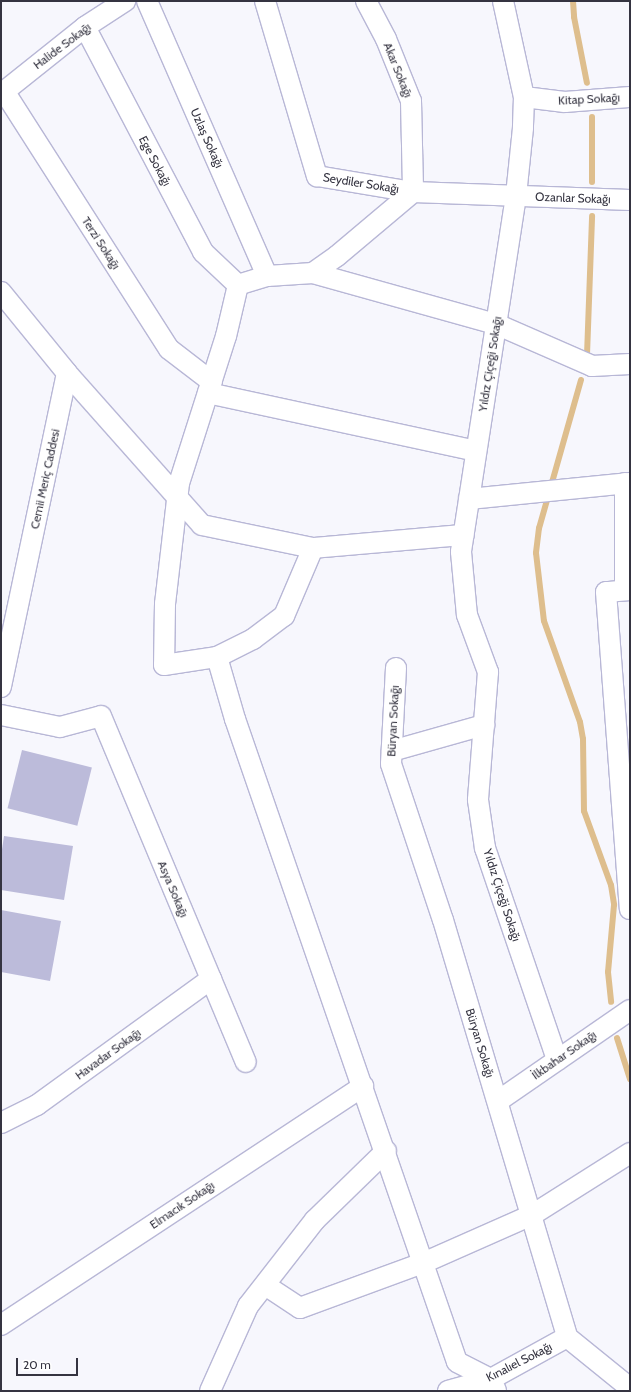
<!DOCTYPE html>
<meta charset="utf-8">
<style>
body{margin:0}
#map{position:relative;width:631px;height:1392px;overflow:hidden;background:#f7f7fd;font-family:Cabin,sans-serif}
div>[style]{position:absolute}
.stream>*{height:6px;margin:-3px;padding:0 3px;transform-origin:3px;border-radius:3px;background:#debe8d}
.building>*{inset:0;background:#bcbbda;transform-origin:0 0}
.roads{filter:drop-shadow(1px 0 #b8b7d6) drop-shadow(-1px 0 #b8b7d6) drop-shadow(0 1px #b8b7d6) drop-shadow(0 -1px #b8b7d6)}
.minor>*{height:20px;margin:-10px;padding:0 10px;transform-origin:10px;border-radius:10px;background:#fff}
span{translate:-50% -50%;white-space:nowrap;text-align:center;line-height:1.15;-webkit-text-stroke:3.5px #fff;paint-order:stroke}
.street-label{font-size:12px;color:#353441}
.frame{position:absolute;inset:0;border:2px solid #353441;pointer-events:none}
.scale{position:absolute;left:16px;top:1358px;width:62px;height:18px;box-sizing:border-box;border:2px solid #353441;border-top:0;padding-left:5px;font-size:12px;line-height:14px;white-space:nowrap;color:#353441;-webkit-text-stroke:3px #fff;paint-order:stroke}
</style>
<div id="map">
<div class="stream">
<i style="left:573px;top:1px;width:16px;rotate:86deg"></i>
<i style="left:574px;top:17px;width:67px;rotate:78.9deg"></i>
<i style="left:592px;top:182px;width:65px;rotate:-90deg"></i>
<i style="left:587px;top:355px;width:139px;rotate:-87.9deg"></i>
<i style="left:581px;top:380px;width:154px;rotate:105.8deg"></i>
<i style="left:539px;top:528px;width:25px;rotate:97deg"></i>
<i style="left:536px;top:553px;width:68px;rotate:83.3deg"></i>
<i style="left:544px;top:621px;width:107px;rotate:70.4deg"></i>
<i style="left:580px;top:722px;width:17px;rotate:80deg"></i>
<i style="left:583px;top:739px;width:72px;rotate:89.2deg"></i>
<i style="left:584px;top:811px;width:79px;rotate:70deg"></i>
<i style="left:611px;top:885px;width:20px;rotate:81deg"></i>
<i style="left:614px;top:905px;width:67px;rotate:95.1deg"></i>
<i style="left:608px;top:972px;width:30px;rotate:84deg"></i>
<i style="left:617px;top:1038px;width:43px;rotate:72.4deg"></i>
</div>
<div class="building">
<i style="left:22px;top:750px;width:72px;height:60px;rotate:14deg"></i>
<i style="clip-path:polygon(4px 836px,73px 846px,64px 900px,1px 890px,1px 856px)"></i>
<i style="clip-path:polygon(1px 910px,61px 921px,50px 981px,1px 972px)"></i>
</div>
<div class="roads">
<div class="minor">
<i style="left:147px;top:1px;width:300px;rotate:66.4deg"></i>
<i style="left:265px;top:1px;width:183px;rotate:73.5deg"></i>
<i style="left:317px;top:176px;width:97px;rotate:9.5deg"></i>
<i style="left:413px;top:192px;width:217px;rotate:2.1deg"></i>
<i style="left:366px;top:1px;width:43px;rotate:62.2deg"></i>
<i style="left:386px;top:39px;width:67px;rotate:68deg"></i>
<i style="left:411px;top:101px;width:91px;rotate:88.7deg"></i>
<i style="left:503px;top:1px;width:98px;rotate:77.7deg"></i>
<i style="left:524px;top:97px;width:31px;rotate:92deg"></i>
<i style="left:523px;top:128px;width:68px;rotate:95.9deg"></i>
<i style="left:516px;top:196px;width:360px;rotate:98.8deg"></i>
<i style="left:461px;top:552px;width:63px;rotate:84.6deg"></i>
<i style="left:467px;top:615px;width:61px;rotate:69.8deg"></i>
<i style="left:488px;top:672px;width:128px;rotate:94.5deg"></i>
<i style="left:478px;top:800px;width:49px;rotate:81.7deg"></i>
<i style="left:485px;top:848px;width:224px;rotate:71.2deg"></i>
<i style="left:85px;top:27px;width:254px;rotate:62.3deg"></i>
<i style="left:203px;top:252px;width:48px;rotate:43.3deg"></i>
<i style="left:4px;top:91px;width:306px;rotate:57.4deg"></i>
<i style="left:169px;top:349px;width:54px;rotate:37.5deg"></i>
<i style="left:1px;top:94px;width:107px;rotate:-38.6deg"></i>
<i style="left:85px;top:27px;width:48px;rotate:-33deg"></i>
<i style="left:524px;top:97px;width:41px;rotate:7deg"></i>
<i style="left:565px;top:102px;width:65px;rotate:-4.4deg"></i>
<i style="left:413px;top:192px;width:99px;rotate:139.9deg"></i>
<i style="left:337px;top:256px;width:29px;rotate:145deg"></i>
<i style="left:313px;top:273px;width:46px;rotate:176.3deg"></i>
<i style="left:267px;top:276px;width:30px;rotate:163deg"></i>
<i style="left:238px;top:285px;width:52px;rotate:103.2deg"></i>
<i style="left:226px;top:336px;width:154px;rotate:107.7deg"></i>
<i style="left:179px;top:483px;width:122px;rotate:96.6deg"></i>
<i style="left:165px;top:604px;width:61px;rotate:90.9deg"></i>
<i style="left:164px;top:665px;width:54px;rotate:-8.6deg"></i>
<i style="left:217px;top:657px;width:40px;rotate:-26.6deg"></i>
<i style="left:253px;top:639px;width:39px;rotate:-37deg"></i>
<i style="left:284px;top:616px;width:74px;rotate:-66.9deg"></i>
<i style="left:313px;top:548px;width:151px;rotate:-5deg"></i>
<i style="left:313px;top:273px;width:190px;rotate:15.6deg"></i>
<i style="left:496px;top:324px;width:105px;rotate:23.6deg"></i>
<i style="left:592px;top:366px;width:38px;rotate:-3deg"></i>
<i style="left:1px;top:292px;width:104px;rotate:50.8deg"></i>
<i style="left:67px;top:373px;width:321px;rotate:101.9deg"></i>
<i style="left:67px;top:373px;width:203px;rotate:48.4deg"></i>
<i style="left:202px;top:525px;width:113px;rotate:11.7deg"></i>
<i style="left:208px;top:393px;width:274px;rotate:12.2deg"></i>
<i style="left:625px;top:483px;width:107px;rotate:90deg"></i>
<i style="left:469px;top:499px;width:162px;rotate:-5.7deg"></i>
<i style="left:630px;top:590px;width:24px;rotate:175deg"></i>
<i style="left:606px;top:592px;width:318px;rotate:85.7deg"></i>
<i style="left:217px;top:657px;width:65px;rotate:73.8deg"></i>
<i style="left:235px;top:719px;width:680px;rotate:70.95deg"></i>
<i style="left:457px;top:1362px;width:38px;rotate:27deg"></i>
<i style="left:491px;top:1379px;width:13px;rotate:67deg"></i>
<i style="left:396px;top:668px;width:96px;rotate:93deg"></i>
<i style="left:391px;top:764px;width:164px;rotate:71.6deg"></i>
<i style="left:443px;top:920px;width:435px;rotate:73.4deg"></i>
<i style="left:567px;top:1337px;width:81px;rotate:39deg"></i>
<i style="left:1px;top:715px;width:60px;rotate:11.5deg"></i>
<i style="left:60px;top:727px;width:42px;rotate:-15deg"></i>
<i style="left:101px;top:716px;width:375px;rotate:67.3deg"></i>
<i style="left:392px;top:751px;width:96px;rotate:-15.8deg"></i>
<i style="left:498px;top:1101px;width:160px;rotate:-34.6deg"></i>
<i style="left:1px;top:1123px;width:40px;rotate:-26.6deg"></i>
<i style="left:37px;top:1105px;width:215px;rotate:-35.9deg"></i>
<i style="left:265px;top:1285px;width:42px;rotate:33.3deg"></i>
<i style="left:300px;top:1308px;width:131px;rotate:-20.1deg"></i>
<i style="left:423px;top:1263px;width:119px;rotate:-23.8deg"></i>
<i style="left:532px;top:1215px;width:116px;rotate:-32.3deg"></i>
<i style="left:1px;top:1325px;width:434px;rotate:-33.4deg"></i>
<i style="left:210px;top:1391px;width:93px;rotate:-65.9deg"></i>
<i style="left:248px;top:1306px;width:109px;rotate:-52.1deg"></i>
<i style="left:315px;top:1220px;width:99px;rotate:-44.2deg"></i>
<i style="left:448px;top:1391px;width:45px;rotate:-15.6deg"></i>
<i style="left:491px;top:1379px;width:87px;rotate:-28.9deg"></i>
</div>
</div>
<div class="street-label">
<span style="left:62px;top:46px;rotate:-37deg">Halide Sokağı</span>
<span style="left:398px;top:70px;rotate:68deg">Akar Sokağı</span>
<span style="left:589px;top:99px;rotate:-3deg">Kitap Sokağı</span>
<span style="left:207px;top:138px;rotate:66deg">Uzlaş Sokağı</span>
<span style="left:155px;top:161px;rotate:62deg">Ege Sokağı</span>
<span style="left:361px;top:183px;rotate:9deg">Seydiler Sokağı</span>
<span style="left:573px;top:198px;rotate:2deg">Ozanlar Sokağı</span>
<span style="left:101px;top:243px;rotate:57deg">Terzi Sokağı</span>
<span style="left:490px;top:364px;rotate:-81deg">Yıldız Çiçeği Sokağı</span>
<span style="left:45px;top:479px;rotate:-78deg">Cemii Meriç Caddesi</span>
<span style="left:393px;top:721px;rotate:-87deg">Büryan Sokağı</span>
<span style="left:173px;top:889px;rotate:67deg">Asya Sokağı</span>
<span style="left:502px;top:895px;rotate:72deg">Yıldız Çiçeği Sokağı</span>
<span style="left:480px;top:1043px;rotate:73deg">Büryan Sokağı</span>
<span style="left:108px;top:1054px;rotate:-36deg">Havadar Sokağı</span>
<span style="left:564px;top:1055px;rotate:-35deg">İlkbahar Sokağı</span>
<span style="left:182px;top:1205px;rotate:-34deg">Elmacık Sokağı</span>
<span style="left:519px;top:1362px;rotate:-27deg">Kınalıel Sokağı</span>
</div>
<div class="frame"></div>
<div class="scale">20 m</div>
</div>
